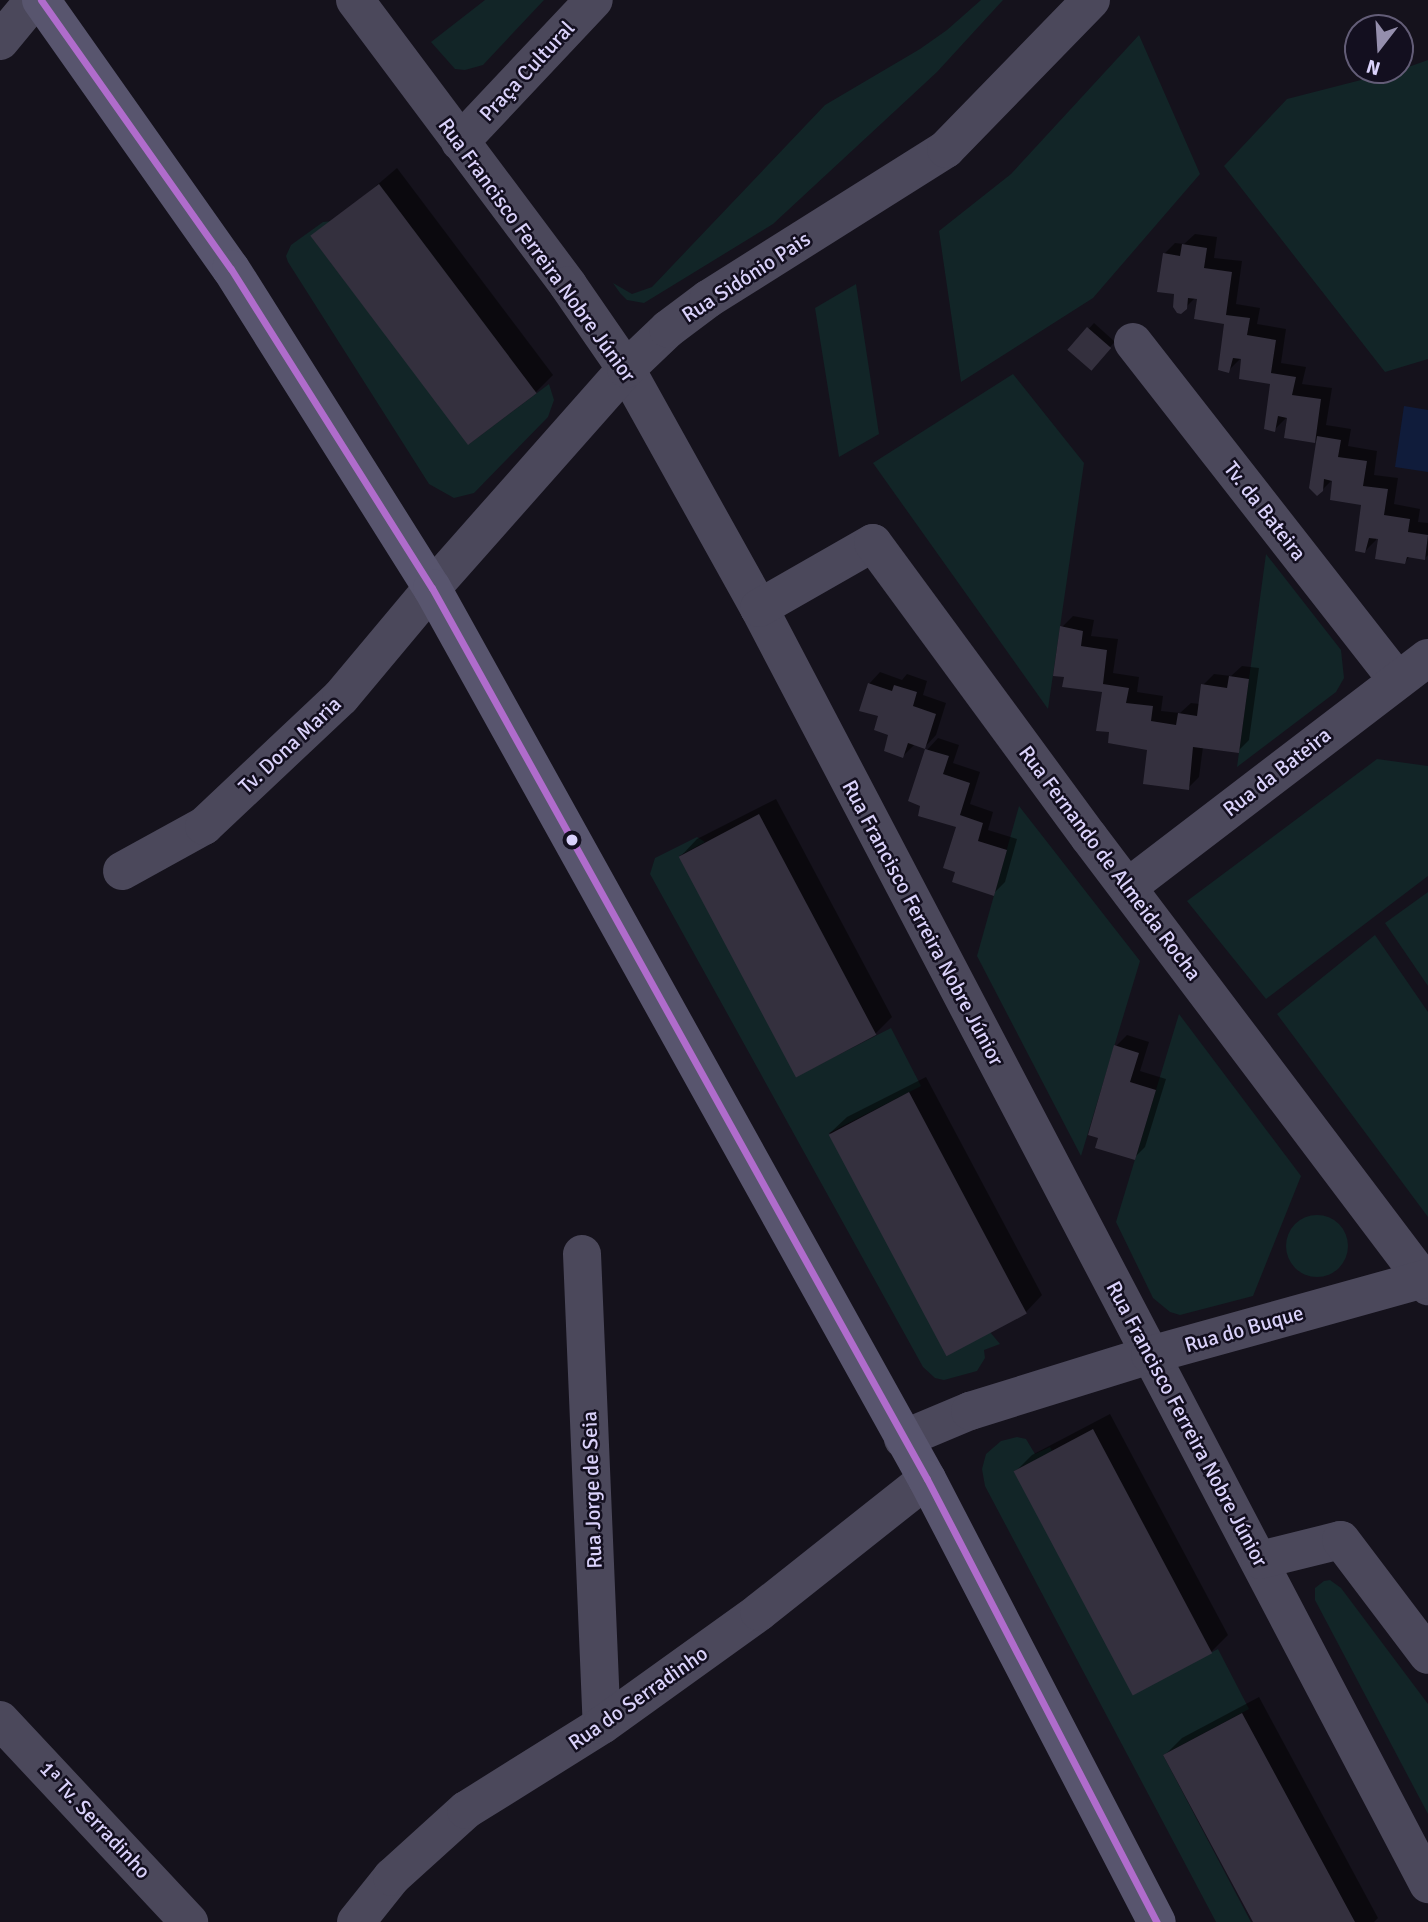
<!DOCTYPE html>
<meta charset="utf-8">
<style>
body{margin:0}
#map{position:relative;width:1428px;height:1922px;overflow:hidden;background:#15121c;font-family:Signika,sans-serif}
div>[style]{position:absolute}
.green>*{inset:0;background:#122527}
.round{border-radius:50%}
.water>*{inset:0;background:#101c3b}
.shadow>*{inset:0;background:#0007;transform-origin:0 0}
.building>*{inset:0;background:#34303e;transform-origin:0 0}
.street>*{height:38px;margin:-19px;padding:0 19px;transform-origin:19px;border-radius:19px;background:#4b485b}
.secondary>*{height:38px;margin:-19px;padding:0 19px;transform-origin:19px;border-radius:19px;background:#58556e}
.bus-1>*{height:7px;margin:-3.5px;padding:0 3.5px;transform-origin:3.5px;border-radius:3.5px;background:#b06ccc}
.dots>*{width:19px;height:19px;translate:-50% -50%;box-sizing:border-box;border:4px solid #130f1f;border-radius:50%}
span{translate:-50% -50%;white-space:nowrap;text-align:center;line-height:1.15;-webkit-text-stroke:5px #130f1f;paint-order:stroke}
.street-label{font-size:21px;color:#dad2fb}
.north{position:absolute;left:1344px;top:14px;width:70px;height:70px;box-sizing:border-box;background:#130f1f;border:2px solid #635d77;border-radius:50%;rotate:197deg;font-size:19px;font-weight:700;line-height:28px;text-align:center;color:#dad2fb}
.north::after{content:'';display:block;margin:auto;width:24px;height:32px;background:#958fad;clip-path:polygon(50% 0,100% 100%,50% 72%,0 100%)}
</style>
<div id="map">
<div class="green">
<i style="clip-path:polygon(485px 0,544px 0,483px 65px,465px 70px,455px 69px,431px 42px)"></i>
<i style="clip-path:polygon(981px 0,1003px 0,937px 72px,773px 224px,644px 303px,627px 300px,620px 293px,613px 283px,632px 294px,652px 287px,825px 105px,920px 49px,947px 30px)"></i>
<i style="clip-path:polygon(1139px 35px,1200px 174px,1093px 298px,961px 382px,939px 231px,1011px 174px)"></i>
<i style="clip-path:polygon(1428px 60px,1428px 359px,1385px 372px,1224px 166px,1287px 99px,1400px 70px)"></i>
<i style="clip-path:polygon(333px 221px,313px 239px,469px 444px,549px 384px,554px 400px,548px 417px,474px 493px,454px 498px,429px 484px,288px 262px,286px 256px,291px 245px,323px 222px)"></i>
<i style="clip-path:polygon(856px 284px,879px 434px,839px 457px,815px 308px)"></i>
<i style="clip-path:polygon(1013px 374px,1084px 463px,1048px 709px,873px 463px)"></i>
<i style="clip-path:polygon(1266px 554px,1341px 650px,1344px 678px,1336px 692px,1237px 767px)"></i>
<i style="clip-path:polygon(1377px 759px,1428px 766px,1428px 876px,1266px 999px,1187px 901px)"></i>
<i style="clip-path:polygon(1019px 806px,1140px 961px,1081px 1156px,977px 956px)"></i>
<i style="clip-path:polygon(697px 837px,705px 842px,679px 856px,797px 1076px,891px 1028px,921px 1086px,829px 1133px,946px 1354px,990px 1332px,1000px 1344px,984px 1350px,985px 1358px,977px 1371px,944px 1380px,935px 1378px,923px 1367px,650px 874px,655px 858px)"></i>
<i style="clip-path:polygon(1428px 892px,1428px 986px,1385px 923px)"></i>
<i style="clip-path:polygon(1375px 935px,1428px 1012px,1428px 1217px,1277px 1014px)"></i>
<i style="clip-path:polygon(1179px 1014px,1301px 1176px,1253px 1296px,1180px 1315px,1170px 1312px,1153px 1298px,1116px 1222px)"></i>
<i class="round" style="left:1286px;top:1215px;width:62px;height:62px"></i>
<i style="clip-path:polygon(1017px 1437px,1026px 1439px,1035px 1454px,1050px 1447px,1052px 1451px,1014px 1471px,1133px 1693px,1218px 1649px,1249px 1709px,1163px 1755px,1251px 1922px,1216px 1922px,985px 1486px,982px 1469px,986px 1454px,1001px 1441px)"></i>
<i style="clip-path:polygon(1330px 1580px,1341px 1588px,1428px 1704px,1428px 1814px,1315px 1600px,1315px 1588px,1324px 1581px)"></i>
</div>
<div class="water">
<i style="clip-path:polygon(1404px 406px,1428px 410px,1428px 472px,1395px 467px)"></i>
</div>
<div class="shadow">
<i style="clip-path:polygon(397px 168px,553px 375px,536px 392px,469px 442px,315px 238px)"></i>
<i style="clip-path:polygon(1195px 234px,1217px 237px,1214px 258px,1242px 261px,1236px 304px,1260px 308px,1257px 324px,1286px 329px,1281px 363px,1306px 367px,1302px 384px,1332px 388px,1326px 425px,1351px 429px,1348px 446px,1377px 451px,1374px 475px,1398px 478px,1394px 504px,1420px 509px,1418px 522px,1428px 523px,1428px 555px,1425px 558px,1410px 556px,1405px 562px,1378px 531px,1376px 540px,1365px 551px,1363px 503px,1335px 477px,1320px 492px,1318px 441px,1286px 437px,1289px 415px,1274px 430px,1272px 382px,1243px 356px,1228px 371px,1226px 322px,1199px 294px,1181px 312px,1164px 254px,1175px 243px,1184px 244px)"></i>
<i style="left:1094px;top:323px;width:28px;height:36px;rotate:42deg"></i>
<i style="clip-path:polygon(1073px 616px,1094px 620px,1091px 636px,1118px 639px,1113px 673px,1139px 677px,1137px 692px,1163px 696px,1161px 711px,1180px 713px,1191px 703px,1200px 704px,1203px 685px,1214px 674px,1231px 676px,1242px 666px,1259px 668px,1249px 740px,1238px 751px,1203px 747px,1199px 777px,1188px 788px,1149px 748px,1111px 731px,1104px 691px,1062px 627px)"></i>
<i style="clip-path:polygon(880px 672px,902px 680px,907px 674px,927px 681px,923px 695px,946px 703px,936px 735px,925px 747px,915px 744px,903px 756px,880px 715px,869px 684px)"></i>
<i style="clip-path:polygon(938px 738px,959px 745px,953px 763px,980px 772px,970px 804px,993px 812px,988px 830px,1017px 839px,1005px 882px,993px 894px,957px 871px,958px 826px,911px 800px,927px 750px)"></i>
<i style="clip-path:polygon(776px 799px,892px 1017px,875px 1034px,681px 856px,697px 839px)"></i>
<i style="clip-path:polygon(1127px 1035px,1149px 1042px,1140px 1071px,1166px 1079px,1145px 1147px,1134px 1158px,1116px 1046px)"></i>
<i style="clip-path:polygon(926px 1077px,1042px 1295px,1026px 1312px,830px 1133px,847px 1117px)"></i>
<i style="clip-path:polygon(1110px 1414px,1228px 1635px,1211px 1652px,1016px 1471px,1032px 1455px)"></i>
<i style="clip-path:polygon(1259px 1697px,1378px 1918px,1374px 1922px,1255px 1922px,1165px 1755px,1182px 1738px)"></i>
</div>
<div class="building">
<i style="left:379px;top:184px;width:262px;height:86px;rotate:53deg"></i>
<i style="clip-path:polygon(1182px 244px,1207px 248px,1204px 268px,1232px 272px,1226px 315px,1250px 318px,1247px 335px,1276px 340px,1271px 373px,1296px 377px,1292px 395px,1321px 399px,1315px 443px,1284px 438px,1287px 418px,1278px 416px,1275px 432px,1264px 429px,1270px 384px,1239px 379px,1241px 359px,1233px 358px,1229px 373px,1218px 370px,1224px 324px,1194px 319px,1197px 299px,1188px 298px,1187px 309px,1181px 314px,1177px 313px,1173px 307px,1174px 294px,1157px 292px,1163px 253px,1180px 256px)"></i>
<i style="left:1087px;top:327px;width:32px;height:30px;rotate:41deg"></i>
<i style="clip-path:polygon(1317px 436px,1341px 440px,1338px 457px,1367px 461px,1363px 486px,1388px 489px,1384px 515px,1410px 519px,1408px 532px,1428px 535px,1425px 560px,1407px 557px,1405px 564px,1375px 559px,1378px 539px,1369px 538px,1365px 553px,1355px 551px,1361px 505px,1330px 500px,1332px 481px,1324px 479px,1323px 491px,1317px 496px,1309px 488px)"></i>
<i style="clip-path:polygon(1060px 626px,1083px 631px,1081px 646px,1107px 650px,1103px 684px,1129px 688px,1126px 703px,1153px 706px,1151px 721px,1176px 725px,1178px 713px,1197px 716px,1201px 684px,1227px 688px,1229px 676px,1249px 679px,1239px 753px,1193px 747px,1189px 790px,1143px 784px,1147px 750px,1108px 743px,1109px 732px,1096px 731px,1102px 692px,1062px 687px,1064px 677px,1053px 676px)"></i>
<i style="clip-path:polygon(868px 683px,892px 691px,894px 685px,917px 692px,913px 706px,936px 714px,925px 749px,908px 743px,903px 758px,884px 751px,888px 735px,874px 730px,878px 716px,859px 711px)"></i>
<i style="clip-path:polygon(925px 749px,949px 756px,943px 774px,970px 783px,960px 815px,983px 823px,978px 841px,1007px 850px,994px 896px,952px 882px,955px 872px,943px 868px,956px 827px,918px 816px,920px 806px,908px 801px)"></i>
<i style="left:759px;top:814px;width:250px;height:91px;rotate:62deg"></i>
<i style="clip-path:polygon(1114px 1045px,1139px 1053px,1130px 1082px,1156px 1090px,1135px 1160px,1095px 1148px,1098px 1138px,1088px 1135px)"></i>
<i style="left:909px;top:1092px;width:251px;height:91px;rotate:62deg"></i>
<i style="left:1093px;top:1429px;width:254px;height:90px;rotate:62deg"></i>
<i style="clip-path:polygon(1242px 1713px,1302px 1824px,1355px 1922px,1253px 1922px,1163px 1755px)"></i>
</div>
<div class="street">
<i style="left:355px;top:0;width:356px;rotate:53.2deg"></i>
<i style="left:568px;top:285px;width:102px;rotate:55.4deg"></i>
<i style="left:626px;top:369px;width:274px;rotate:60.9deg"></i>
<i style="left:759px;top:608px;width:1441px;rotate:62.33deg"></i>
<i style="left:0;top:41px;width:53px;rotate:-50.3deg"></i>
<i style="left:460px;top:142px;width:195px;rotate:-46.7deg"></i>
<i style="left:1133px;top:342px;width:429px;rotate:52deg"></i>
<i style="left:759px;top:608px;width:131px;rotate:-29.7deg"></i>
<i style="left:873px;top:543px;width:365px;rotate:53.7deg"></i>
<i style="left:1089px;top:837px;width:563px;rotate:52.95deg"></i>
<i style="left:122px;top:871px;width:94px;rotate:-28.8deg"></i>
<i style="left:204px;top:826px;width:188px;rotate:-43.3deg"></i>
<i style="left:341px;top:697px;width:142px;rotate:-50.1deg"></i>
<i style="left:432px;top:588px;width:293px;rotate:-48.5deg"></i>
<i style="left:626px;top:369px;width:58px;rotate:-43.6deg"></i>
<i style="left:668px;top:329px;width:50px;rotate:-36.9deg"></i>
<i style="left:708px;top:299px;width:281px;rotate:-32.2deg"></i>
<i style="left:946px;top:149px;width:208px;rotate:-45.8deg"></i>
<i style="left:1128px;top:887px;width:377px;rotate:-37.4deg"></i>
<i style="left:582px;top:1254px;width:471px;rotate:87.6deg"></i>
<i style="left:903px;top:1439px;width:73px;rotate:-22.7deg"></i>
<i style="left:970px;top:1411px;width:189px;rotate:-17.3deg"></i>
<i style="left:1150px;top:1355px;width:288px;rotate:-15.5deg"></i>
<i style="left:1260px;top:1560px;width:83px;rotate:-13.9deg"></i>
<i style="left:1341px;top:1540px;width:144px;rotate:52.9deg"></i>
<i style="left:0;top:1720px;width:277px;rotate:46.9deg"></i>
<i style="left:356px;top:1922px;width:58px;rotate:-51.3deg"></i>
<i style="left:392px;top:1877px;width:100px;rotate:-42.2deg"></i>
<i style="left:466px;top:1810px;width:160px;rotate:-32deg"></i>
<i style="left:602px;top:1725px;width:193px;rotate:-35.7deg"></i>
<i style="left:759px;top:1612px;width:214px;rotate:-38.4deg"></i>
</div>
<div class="secondary">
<i style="left:41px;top:0;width:329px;rotate:54.8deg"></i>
<i style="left:231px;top:269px;width:377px;rotate:57.8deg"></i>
<i style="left:432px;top:588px;width:1019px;rotate:60.95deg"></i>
<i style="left:927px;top:1479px;width:499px;rotate:62.6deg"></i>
</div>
<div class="bus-1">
<i style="left:41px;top:0;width:329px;rotate:54.8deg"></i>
<i style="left:231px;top:269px;width:377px;rotate:57.8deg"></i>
<i style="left:432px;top:588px;width:1019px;rotate:60.95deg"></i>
<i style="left:927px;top:1479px;width:499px;rotate:62.6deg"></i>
</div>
<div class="dots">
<i style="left:572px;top:840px;background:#dad2fb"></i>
</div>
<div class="street-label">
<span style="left:527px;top:71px;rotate:-47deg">Praça Cultural</span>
<span style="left:537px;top:250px;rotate:54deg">Rua Francisco Ferreira Nobre Júnior</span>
<span style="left:746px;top:277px;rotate:-33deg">Rua Sidónio Pais</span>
<span style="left:1265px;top:511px;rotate:52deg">Tv. da Bateira</span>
<span style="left:290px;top:745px;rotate:-43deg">Tv. Dona Maria</span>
<span style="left:1277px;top:772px;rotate:-38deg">Rua da Bateira</span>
<span style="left:1110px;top:863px;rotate:53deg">Rua Fernando de Almeida Rocha</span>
<span style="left:923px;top:923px;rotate:62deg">Rua Francisco Ferreira Nobre Júnior</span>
<span style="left:1244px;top:1329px;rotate:-16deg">Rua do Buque</span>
<span style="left:1187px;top:1424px;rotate:62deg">Rua Francisco Ferreira Nobre Júnior</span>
<span style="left:592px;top:1490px;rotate:-92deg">Rua Jorge de Seia</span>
<span style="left:638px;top:1698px;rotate:-35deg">Rua do Serradinho</span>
<span style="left:95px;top:1820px;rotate:47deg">1ª Tv. Serradinho</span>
</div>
<div class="north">N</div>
</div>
